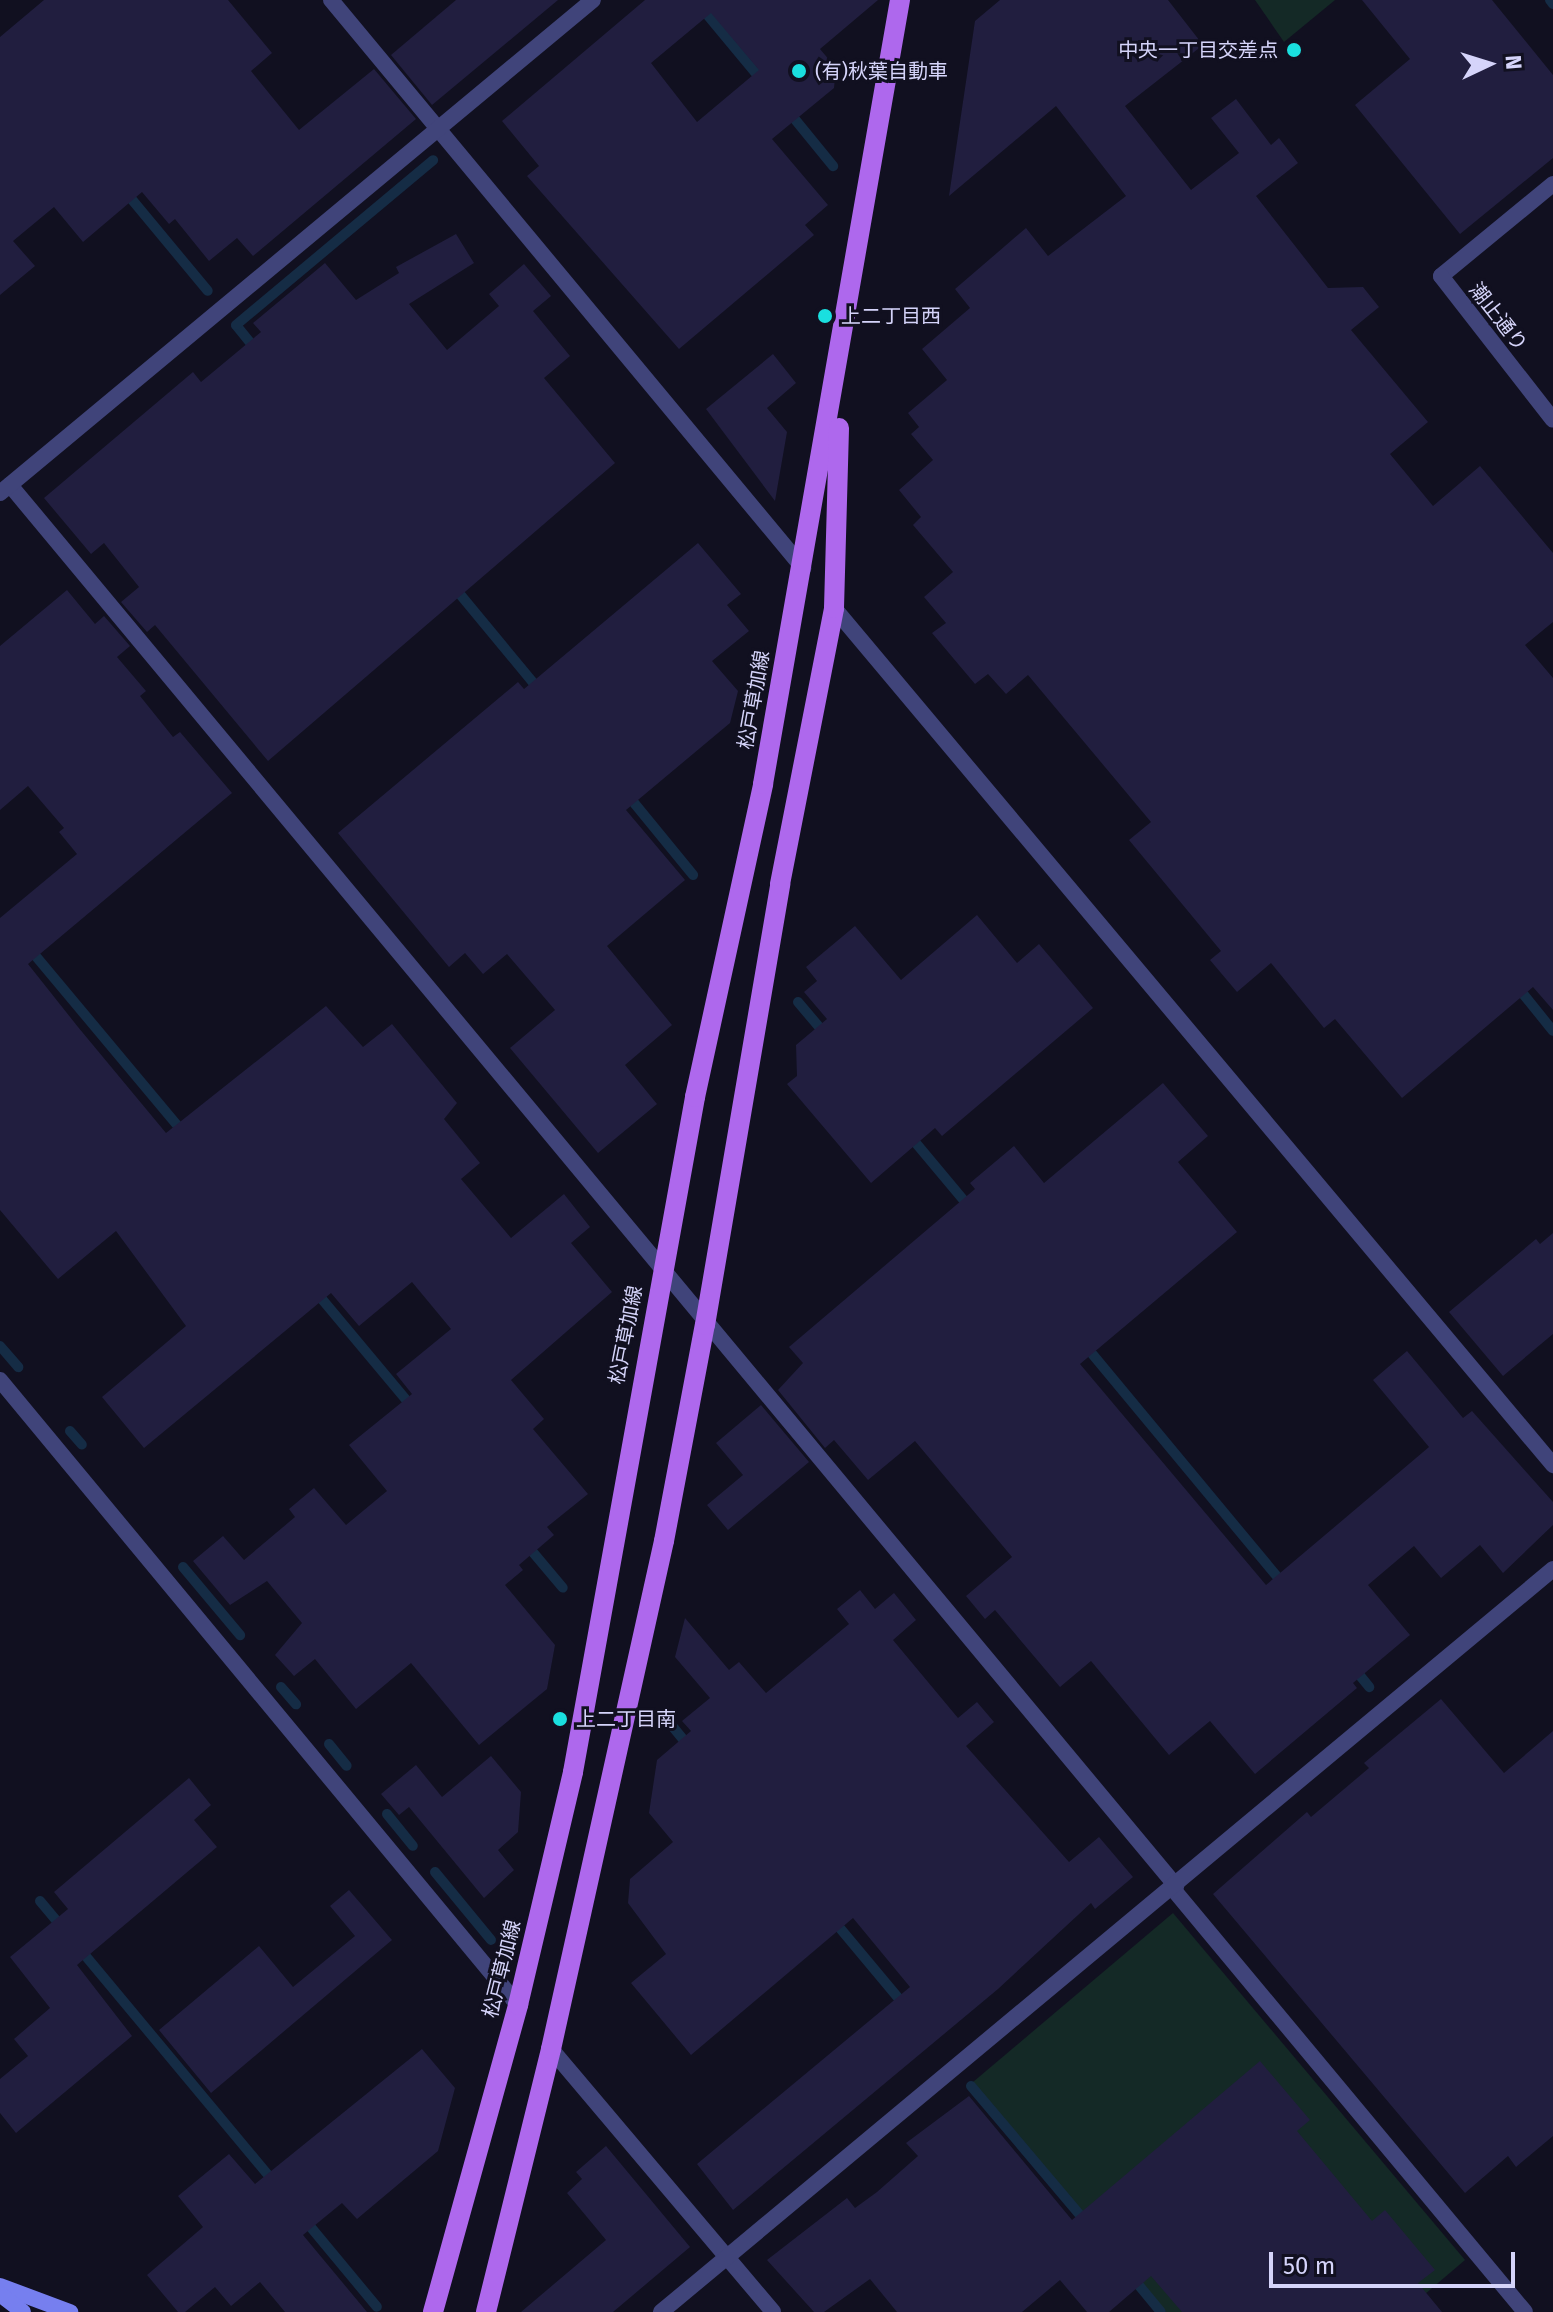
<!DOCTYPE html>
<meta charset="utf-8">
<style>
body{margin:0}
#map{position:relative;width:1553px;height:2312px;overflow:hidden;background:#111020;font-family:"Fira Sans","Noto Sans JP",sans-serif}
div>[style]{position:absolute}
.green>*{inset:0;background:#142926}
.stream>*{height:10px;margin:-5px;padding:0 5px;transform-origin:5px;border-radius:5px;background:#152c45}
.building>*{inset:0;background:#211e3f}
.minor>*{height:16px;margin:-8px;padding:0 8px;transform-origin:8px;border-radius:8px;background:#40447a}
.tertiary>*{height:16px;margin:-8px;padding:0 8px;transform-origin:8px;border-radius:8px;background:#40447a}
.secondary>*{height:16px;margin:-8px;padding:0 8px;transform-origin:8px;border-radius:8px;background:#767fef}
.primary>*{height:20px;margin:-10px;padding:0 10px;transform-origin:10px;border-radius:10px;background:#ae68ed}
.dots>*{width:22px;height:22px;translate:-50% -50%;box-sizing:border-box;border:4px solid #111020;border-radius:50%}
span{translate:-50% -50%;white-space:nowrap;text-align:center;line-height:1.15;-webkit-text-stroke:6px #111020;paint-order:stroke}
.poi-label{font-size:20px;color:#d5d4fa}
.right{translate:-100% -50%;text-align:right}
.left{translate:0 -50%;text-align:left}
.street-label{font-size:20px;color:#d5d4fa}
.north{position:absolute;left:1449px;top:24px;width:80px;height:80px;-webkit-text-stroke:6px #111020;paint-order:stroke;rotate:86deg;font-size:22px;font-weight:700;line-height:32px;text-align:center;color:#d5d4fa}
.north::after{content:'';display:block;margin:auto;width:28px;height:36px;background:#d5d4fa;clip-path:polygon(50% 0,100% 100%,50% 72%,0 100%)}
.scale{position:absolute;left:1269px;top:2252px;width:246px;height:36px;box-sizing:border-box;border:4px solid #d5d4fa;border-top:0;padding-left:10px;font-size:24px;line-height:28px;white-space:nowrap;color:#d5d4fa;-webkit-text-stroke:6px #111020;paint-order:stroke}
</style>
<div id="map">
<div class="green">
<i style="clip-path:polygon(1255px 0,1335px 0,1284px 42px)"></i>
<i style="clip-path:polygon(1173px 1913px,1465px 2260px,1404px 2312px,1166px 2312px,973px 2082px)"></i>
</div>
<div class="stream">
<i style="left:695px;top:0;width:107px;rotate:50.3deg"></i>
<i style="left:1550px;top:0;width:5px;rotate:53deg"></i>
<i style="left:789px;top:112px;width:70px;rotate:50.8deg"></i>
<i style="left:124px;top:190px;width:131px;rotate:50.3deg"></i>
<i style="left:257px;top:351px;width:33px;rotate:-129deg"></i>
<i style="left:236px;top:325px;width:257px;rotate:-39.9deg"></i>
<i style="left:454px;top:587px;width:136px;rotate:50.4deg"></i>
<i style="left:626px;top:793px;width:106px;rotate:50.7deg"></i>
<i style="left:29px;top:948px;width:240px;rotate:50.1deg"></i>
<i style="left:1524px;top:995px;width:46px;rotate:51.1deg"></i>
<i style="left:798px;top:1002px;width:42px;rotate:49.8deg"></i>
<i style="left:910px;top:1136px;width:95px;rotate:50.1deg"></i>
<i style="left:316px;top:1292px;width:153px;rotate:50.1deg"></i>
<i style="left:1084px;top:1344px;width:312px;rotate:50.3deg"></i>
<i style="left:0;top:1346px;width:28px;rotate:49deg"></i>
<i style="left:70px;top:1431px;width:18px;rotate:49deg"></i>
<i style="left:526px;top:1544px;width:57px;rotate:49.9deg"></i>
<i style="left:183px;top:1567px;width:89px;rotate:50deg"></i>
<i style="left:1353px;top:1667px;width:26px;rotate:51deg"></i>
<i style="left:281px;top:1687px;width:23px;rotate:49deg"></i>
<i style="left:664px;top:1716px;width:43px;rotate:50.7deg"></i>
<i style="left:329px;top:1744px;width:28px;rotate:51deg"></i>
<i style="left:387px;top:1814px;width:41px;rotate:50.9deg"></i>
<i style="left:435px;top:1872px;width:88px;rotate:50.5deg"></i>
<i style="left:40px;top:1901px;width:38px;rotate:50deg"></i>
<i style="left:834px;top:1921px;width:112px;rotate:50.1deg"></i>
<i style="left:79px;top:1948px;width:305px;rotate:50.2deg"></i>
<i style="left:971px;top:2086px;width:178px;rotate:49.8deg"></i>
<i style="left:304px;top:2219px;width:114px;rotate:50.3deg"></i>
<i style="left:1132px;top:2277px;width:45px;rotate:50.4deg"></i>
</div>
<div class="building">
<i style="clip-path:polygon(44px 0,228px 0,272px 53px,251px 71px,299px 130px,374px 69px,416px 119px,253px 256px,237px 238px,209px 261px,175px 219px,169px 224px,142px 192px,83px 242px,54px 207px,13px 241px,35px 266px,0 295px,0 37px)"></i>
<i style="clip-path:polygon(456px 0,558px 0,432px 105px,391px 55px)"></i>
<i style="clip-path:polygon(evenodd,645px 0,878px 0,820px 49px,836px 68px,834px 88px,772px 139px,828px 205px,805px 225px,814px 235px,679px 349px,527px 176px,539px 166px,502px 121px,645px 0,711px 13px,759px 70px,697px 122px,651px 63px,711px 13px)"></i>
<i style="clip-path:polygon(1000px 0,1168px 0,1203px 45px,1125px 106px,1191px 190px,1239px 153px,1211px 118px,1236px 99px,1271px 145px,1279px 138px,1298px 163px,1256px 196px,1328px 288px,1363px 287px,1379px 307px,1351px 330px,1428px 422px,1390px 454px,1433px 506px,1480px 466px,1553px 553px,1553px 622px,1525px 645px,1553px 678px,1553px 1010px,1533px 987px,1402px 1098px,1335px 1019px,1324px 1028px,1271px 963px,1237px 992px,1210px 960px,1221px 951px,1129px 840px,1151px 822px,1028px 675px,1006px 694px,988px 674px,975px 684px,932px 633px,946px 623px,924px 597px,953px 572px,913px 525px,921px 517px,899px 490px,933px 460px,911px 434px,919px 427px,908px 413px,947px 380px,922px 349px,970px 308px,955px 289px,1026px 228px,1048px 256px,1126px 196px,1056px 106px,949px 196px,975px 21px)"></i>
<i style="clip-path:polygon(1362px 0,1492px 0,1553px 75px,1553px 158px,1460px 234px,1355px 105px,1410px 59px)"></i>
<i style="clip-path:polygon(456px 234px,474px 263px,409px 304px,447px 350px,499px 306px,489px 294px,524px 264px,551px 296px,533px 311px,570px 356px,544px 378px,615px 463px,268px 761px,155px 625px,147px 632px,121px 602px,139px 587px,104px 543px,91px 554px,44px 498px,193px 372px,201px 382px,261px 332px,253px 323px,325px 263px,356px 300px,399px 273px,396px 267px)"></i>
<i style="clip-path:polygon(773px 354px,796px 383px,767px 408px,787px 432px,775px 501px,706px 409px)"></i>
<i style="clip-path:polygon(698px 543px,741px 594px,727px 605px,749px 631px,712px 661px,738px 691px,730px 723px,626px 810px,685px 880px,607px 946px,672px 1025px,625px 1065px,657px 1104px,598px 1153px,510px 1048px,555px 1010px,507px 954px,483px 974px,465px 953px,449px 967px,338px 833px,518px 682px,524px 689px)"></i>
<i style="clip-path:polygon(67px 590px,95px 624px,104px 616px,130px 646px,117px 657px,146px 691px,140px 696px,173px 737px,180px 732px,232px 793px,28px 964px,78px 1027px,166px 1133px,326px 1006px,363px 1047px,392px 1024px,457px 1103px,444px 1119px,480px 1163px,461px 1179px,511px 1238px,564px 1194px,590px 1227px,571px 1243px,612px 1292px,511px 1380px,544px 1419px,533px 1429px,588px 1494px,547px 1527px,554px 1535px,519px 1565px,523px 1570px,505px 1585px,555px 1645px,547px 1689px,479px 1745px,411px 1663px,356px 1709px,315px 1659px,294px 1676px,275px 1655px,302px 1623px,267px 1581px,230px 1605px,193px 1561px,223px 1536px,244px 1560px,295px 1517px,289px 1509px,314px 1488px,346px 1525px,387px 1491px,349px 1445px,412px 1394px,396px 1374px,451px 1329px,412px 1282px,359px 1326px,331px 1293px,144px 1448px,102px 1397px,186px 1326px,116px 1231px,58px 1279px,0 1210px,0 918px,77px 854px,59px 832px,64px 828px,28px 786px,0 810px,0 646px)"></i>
<i style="clip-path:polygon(977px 915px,1017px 963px,1039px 944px,1093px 1008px,942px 1136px,935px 1128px,871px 1183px,787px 1084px,797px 1076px,796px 1045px,827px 1019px,804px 992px,817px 981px,806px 967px,855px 926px,901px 980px)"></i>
<i style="clip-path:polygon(1163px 1083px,1208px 1136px,1178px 1162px,1237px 1232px,1080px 1364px,1266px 1585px,1429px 1447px,1373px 1380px,1407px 1351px,1463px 1418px,1472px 1411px,1553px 1502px,1553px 1525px,1503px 1573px,1480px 1545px,1441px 1578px,1414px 1546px,1368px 1585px,1410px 1635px,1353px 1683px,1357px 1688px,1255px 1774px,1210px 1721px,1169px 1755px,1091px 1661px,1060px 1687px,995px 1610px,985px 1619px,966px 1596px,1012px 1557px,915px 1441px,868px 1480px,834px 1440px,825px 1448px,778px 1390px,803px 1363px,789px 1347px,975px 1189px,970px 1183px,1014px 1146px,1044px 1183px)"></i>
<i style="clip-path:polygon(1553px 1233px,1553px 1334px,1503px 1376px,1449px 1312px,1536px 1239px,1540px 1244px)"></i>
<i style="clip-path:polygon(761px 1405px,809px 1462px,728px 1530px,707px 1505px,743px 1475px,716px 1443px)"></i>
<i style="clip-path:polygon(860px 1590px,875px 1609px,894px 1593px,916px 1620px,893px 1640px,958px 1718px,977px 1702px,994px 1722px,966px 1746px,1069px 1862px,1099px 1837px,1133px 1877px,1095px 1909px,1091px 1903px,998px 1989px,733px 2210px,697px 2164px,910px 1987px,853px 1918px,691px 2055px,631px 1983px,666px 1954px,628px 1903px,630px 1879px,673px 1842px,649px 1813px,657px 1760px,691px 1731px,682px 1721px,710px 1698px,675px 1657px,685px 1618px,729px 1670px,739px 1662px,766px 1693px,849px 1624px,837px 1609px)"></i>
<i style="clip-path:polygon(1441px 1699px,1504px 1773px,1553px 1731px,1553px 2136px,1516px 2167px,1508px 2156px,1465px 2193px,1213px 1894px,1307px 1812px,1311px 1817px,1369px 1768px,1364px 1763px)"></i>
<i style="clip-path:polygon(491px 1756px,521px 1792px,518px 1832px,498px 1850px,514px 1870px,484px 1898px,409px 1807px,399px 1815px,381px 1794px,416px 1765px,442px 1797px)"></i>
<i style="clip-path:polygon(189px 1778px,211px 1805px,194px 1820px,217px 1847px,77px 1965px,132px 2036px,16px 2133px,0 2113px,0 2079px,28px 2056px,14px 2039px,50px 2008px,10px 1957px,68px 1909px,54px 1892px)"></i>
<i style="clip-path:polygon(349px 1890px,392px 1940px,211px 2093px,159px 2030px,259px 1946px,293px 1987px,355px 1936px,330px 1906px)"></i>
<i style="clip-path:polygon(422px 2049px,455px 2088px,438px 2151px,357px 2219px,342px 2203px,303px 2235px,367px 2312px,285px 2312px,260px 2282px,231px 2306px,215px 2287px,185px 2312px,178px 2312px,147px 2275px,203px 2227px,178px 2196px,229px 2154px,255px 2184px)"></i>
<i style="clip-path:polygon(1260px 2061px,1310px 2120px,1297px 2131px,1372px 2221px,1385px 2210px,1435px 2270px,1418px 2283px,1442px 2312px,1182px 2312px,1151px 2276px,1109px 2312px,1087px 2312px,1060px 2280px,1022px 2312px,897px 2312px,870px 2279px,824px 2312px,814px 2312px,767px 2260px,847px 2198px,855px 2208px,877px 2192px,918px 2156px,906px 2143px,969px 2096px,1072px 2220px)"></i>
<i style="clip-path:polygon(606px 2146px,690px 2247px,613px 2312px,521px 2312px,606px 2240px,567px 2193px,582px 2179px,576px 2172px)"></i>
</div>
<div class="minor">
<i style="left:331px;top:0;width:739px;rotate:50.27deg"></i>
<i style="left:1441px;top:276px;width:145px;rotate:-39.4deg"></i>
<i style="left:10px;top:485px;width:1823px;rotate:50.23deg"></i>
<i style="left:0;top:493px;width:771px;rotate:-39.74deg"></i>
<i style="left:834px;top:608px;width:1119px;rotate:50deg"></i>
<i style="left:0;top:1380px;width:812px;rotate:50.35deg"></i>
<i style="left:1173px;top:1889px;width:550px;rotate:50.23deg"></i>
<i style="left:551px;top:2049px;width:344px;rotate:49.8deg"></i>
<i style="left:661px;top:2312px;width:1161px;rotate:-39.79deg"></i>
</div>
<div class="tertiary">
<i style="left:1441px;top:276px;width:182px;rotate:52.1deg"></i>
</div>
<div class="secondary">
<i style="left:0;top:2286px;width:75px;rotate:20.4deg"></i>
<i style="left:0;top:2294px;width:29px;rotate:38deg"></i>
</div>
<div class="primary">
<i style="left:433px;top:2312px;width:319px;rotate:-74.5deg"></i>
<i style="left:518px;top:2005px;width:239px;rotate:-76.7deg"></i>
<i style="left:573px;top:1772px;width:686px;rotate:-79.75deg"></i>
<i style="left:695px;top:1097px;width:320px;rotate:-77.7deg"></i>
<i style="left:763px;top:784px;width:796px;rotate:-80.09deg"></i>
<i style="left:486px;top:2312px;width:271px;rotate:-76.1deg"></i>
<i style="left:551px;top:2049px;width:520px;rotate:-77.46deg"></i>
<i style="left:664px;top:1541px;width:220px;rotate:-79.3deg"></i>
<i style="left:705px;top:1325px;width:447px;rotate:-80.3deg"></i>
<i style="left:780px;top:884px;width:281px;rotate:-78.9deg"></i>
<i style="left:834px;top:608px;width:180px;rotate:-88.4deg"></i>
</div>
<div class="dots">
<i style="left:1294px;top:50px;background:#1adfdf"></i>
<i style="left:799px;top:71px;background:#1adfdf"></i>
<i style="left:825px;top:316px;background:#1adfdf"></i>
<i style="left:560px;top:1719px;background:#1adfdf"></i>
</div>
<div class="poi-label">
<span class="right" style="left:1278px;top:50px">中央一丁目交差点</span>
<span class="left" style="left:815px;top:71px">(有)秋葉自動車</span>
<span class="left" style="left:841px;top:316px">上二丁目西</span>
<span class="left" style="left:576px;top:1719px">上二丁目南</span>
</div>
<div class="street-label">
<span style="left:1498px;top:317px;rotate:52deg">潮止通り</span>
<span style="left:754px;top:700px;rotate:-80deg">松戸草加線</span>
<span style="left:626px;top:1335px;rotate:-79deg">松戸草加線</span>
<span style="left:502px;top:1969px;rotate:-76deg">松戸草加線</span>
</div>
<div class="north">N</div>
<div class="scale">50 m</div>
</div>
